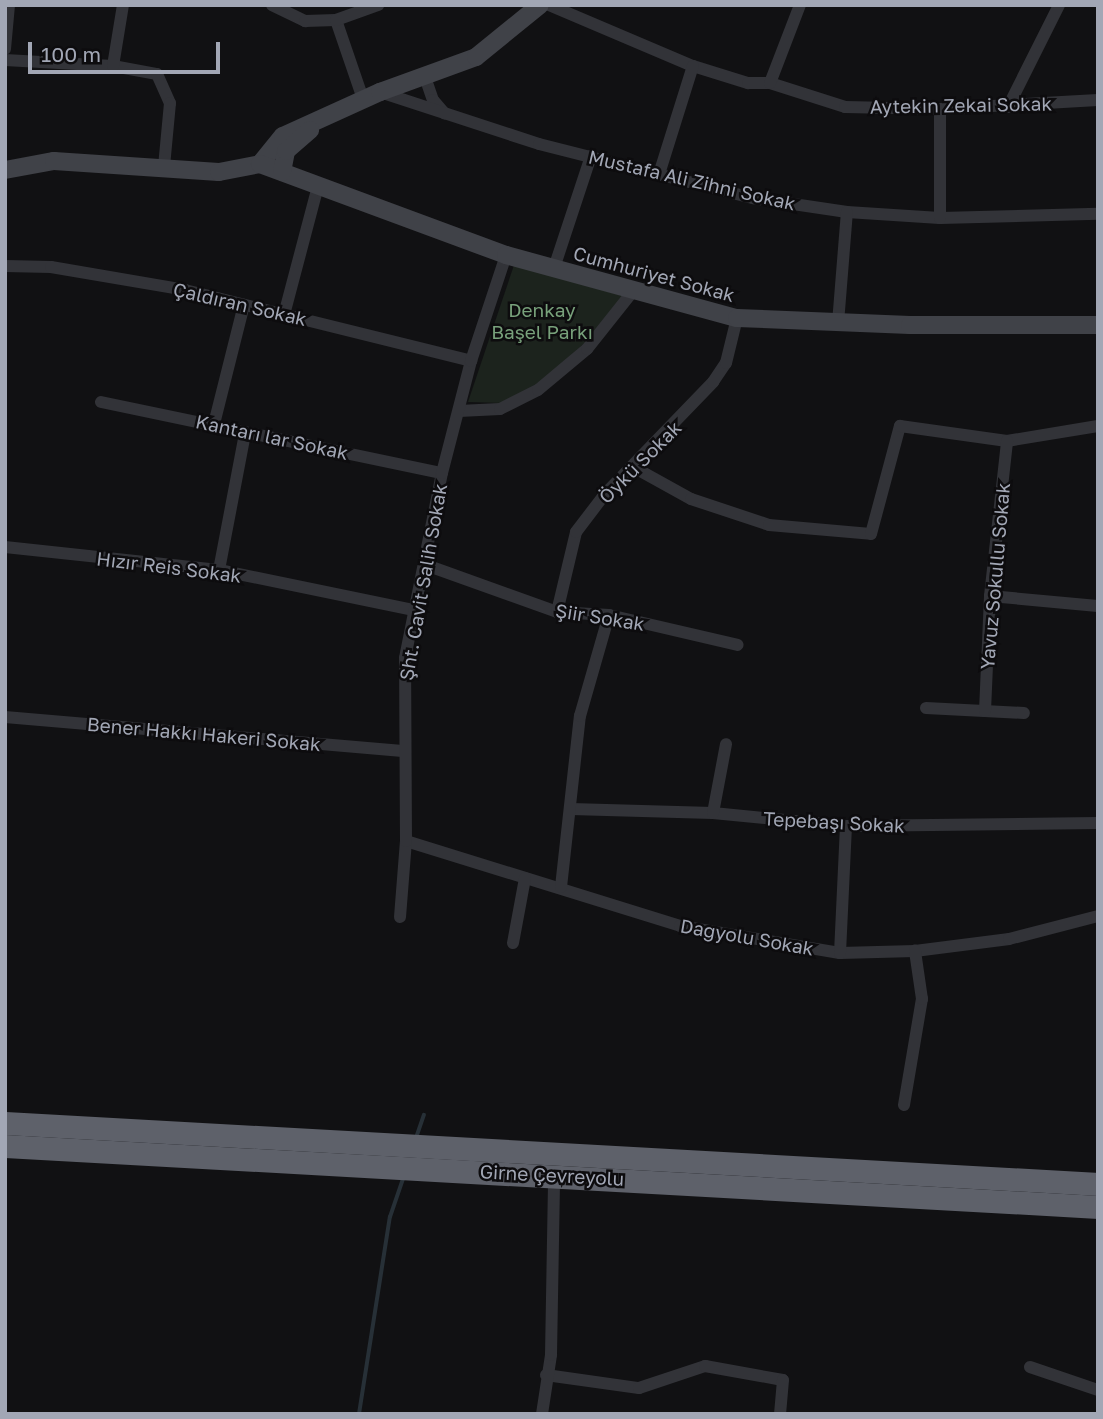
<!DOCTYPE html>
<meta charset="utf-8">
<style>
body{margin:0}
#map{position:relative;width:1103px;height:1419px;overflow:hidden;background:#111113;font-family:"Golos Text",sans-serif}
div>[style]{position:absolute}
.green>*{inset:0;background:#1c231d}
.stream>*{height:3.5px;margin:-1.75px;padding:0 1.75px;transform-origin:1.75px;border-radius:1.75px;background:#273037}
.street>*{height:12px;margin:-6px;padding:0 6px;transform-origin:6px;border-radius:6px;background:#323338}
.secondary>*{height:18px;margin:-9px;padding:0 9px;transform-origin:9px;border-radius:9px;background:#404248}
.highway>*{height:23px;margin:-11.5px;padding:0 11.5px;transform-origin:11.5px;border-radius:11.5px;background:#5e616a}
span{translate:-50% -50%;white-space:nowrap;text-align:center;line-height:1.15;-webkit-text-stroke:5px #0d0c0e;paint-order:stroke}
.street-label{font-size:19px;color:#a2a7b5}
.park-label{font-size:19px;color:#78a17b}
.frame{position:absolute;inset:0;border:7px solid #a2a7b5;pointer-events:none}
.scale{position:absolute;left:28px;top:42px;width:192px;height:32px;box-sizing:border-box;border:4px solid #a2a7b5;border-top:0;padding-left:9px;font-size:21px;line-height:24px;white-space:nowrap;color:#a2a7b5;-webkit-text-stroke:5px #0d0c0e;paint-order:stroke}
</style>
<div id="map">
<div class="green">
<i style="clip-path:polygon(514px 265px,623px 296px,588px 340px,538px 385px,503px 403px,468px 402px)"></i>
</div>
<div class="stream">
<i style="left:416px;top:1138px;width:24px;rotate:-71deg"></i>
<i style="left:359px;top:1414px;width:199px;rotate:-81.1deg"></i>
<i style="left:390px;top:1217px;width:43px;rotate:-71.1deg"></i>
</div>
<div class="street">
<i style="left:272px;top:5px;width:37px;rotate:26deg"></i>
<i style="left:305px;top:21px;width:31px;rotate:-2deg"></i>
<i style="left:336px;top:20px;width:83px;rotate:71.1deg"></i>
<i style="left:549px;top:5px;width:156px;rotate:23deg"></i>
<i style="left:693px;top:66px;width:58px;rotate:17.2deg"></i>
<i style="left:748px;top:83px;width:22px"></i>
<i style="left:770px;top:83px;width:79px;rotate:17.7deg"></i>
<i style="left:845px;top:107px;width:95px;rotate:1.2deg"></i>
<i style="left:940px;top:109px;width:158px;rotate:-3.3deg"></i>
<i style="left:336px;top:20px;width:45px;rotate:-19.7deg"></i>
<i style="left:5px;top:49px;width:44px;rotate:-84.8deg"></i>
<i style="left:5px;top:60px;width:108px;rotate:3.2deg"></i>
<i style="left:113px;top:66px;width:45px;rotate:10.3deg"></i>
<i style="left:157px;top:74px;width:32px;rotate:66deg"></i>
<i style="left:170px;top:103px;width:64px;rotate:95.4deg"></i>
<i style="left:113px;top:66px;width:62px;rotate:-80.7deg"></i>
<i style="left:425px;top:77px;width:24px;rotate:71deg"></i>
<i style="left:433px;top:100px;width:18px;rotate:49deg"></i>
<i style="left:770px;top:83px;width:84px;rotate:-69deg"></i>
<i style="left:380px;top:92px;width:167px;rotate:18.1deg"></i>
<i style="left:539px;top:144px;width:221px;rotate:14.2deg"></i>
<i style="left:753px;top:198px;width:95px;rotate:8.5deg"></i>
<i style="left:847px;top:212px;width:93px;rotate:3.7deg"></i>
<i style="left:940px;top:218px;width:158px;rotate:-1.5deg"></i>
<i style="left:1008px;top:107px;width:114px;rotate:-63.4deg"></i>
<i style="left:940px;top:109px;width:109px;rotate:90deg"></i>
<i style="left:660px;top:171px;width:110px;rotate:-72.6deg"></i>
<i style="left:5px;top:266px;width:46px;rotate:1.2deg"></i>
<i style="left:51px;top:267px;width:136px;rotate:9.7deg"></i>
<i style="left:185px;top:290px;width:295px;rotate:13.9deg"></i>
<i style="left:554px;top:268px;width:118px;rotate:-71.7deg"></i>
<i style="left:285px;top:311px;width:129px;rotate:-75.2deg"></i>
<i style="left:838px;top:323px;width:111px;rotate:-85.4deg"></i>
<i style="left:101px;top:402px;width:348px;rotate:11.8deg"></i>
<i style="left:459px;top:411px;width:41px;rotate:-2.8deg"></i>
<i style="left:500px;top:409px;width:42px;rotate:-26.6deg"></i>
<i style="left:538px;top:390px;width:64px;rotate:-39.9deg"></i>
<i style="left:587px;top:349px;width:75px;rotate:-51.5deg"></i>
<i style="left:214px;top:424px;width:123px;rotate:-75.9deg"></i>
<i style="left:635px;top:468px;width:64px;rotate:29deg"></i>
<i style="left:691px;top:499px;width:82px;rotate:18.4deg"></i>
<i style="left:769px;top:525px;width:102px;rotate:5deg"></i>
<i style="left:871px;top:534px;width:112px;rotate:-75deg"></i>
<i style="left:900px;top:426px;width:108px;rotate:8deg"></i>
<i style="left:1007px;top:441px;width:92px;rotate:-9.4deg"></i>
<i style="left:5px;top:547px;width:215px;rotate:6.1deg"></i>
<i style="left:219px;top:570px;width:199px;rotate:11.6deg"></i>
<i style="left:426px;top:565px;width:139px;rotate:19.7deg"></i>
<i style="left:557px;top:612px;width:52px;rotate:3.3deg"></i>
<i style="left:609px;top:615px;width:132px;rotate:13.1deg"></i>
<i style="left:219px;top:570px;width:138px;rotate:-79.2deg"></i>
<i style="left:990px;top:596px;width:108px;rotate:5.3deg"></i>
<i style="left:557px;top:612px;width:82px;rotate:-76.6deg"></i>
<i style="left:576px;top:532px;width:48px;rotate:-52.7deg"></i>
<i style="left:605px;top:494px;width:156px;rotate:-46deg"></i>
<i style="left:713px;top:382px;width:23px;rotate:-56deg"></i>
<i style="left:726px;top:363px;width:46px;rotate:-76.3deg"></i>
<i style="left:926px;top:708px;width:98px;rotate:2.9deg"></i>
<i style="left:985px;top:711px;width:115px;rotate:-87.5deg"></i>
<i style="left:990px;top:596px;width:156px;rotate:-83.7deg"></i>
<i style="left:5px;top:717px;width:399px;rotate:4.9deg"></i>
<i style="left:571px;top:809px;width:142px;rotate:1.6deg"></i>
<i style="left:713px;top:813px;width:134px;rotate:5.6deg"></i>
<i style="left:846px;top:826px;width:252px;rotate:-0.7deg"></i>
<i style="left:713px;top:813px;width:70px;rotate:-79.3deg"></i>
<i style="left:406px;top:841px;width:287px;rotate:17.2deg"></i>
<i style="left:680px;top:926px;width:162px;rotate:9.6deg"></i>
<i style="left:840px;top:953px;width:75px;rotate:-1.5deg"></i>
<i style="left:915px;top:951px;width:95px;rotate:-7.3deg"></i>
<i style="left:1009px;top:939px;width:92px;rotate:-14.5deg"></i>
<i style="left:561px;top:887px;width:172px;rotate:-83.7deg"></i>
<i style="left:580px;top:716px;width:105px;rotate:-74deg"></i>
<i style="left:400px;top:917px;width:76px;rotate:-85.5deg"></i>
<i style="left:406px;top:841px;width:183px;rotate:-90.3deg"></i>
<i style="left:405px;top:658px;width:189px;rotate:-78.7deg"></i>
<i style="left:442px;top:473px;width:116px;rotate:-75.5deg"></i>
<i style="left:471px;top:361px;width:112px;rotate:-71.7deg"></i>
<i style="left:513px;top:943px;width:66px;rotate:-79.5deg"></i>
<i style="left:840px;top:953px;width:127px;rotate:-87.3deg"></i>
<i style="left:904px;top:1105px;width:108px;rotate:-80.4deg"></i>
<i style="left:922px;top:999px;width:49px;rotate:-98.3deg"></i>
<i style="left:1030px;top:1367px;width:72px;rotate:18.7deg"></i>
<i style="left:546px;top:1375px;width:94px;rotate:8deg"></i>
<i style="left:639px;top:1388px;width:70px;rotate:-18.4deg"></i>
<i style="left:705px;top:1366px;width:79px;rotate:10.2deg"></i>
<i style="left:783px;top:1380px;width:34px;rotate:95deg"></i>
<i style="left:542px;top:1414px;width:60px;rotate:-81.3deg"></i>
<i style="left:551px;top:1355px;width:179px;rotate:-89deg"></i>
</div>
<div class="secondary">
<i style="left:260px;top:164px;width:36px;rotate:-51deg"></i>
<i style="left:283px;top:136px;width:107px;rotate:-24.4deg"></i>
<i style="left:380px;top:92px;width:102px;rotate:-20deg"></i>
<i style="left:476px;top:57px;width:82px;rotate:-39.1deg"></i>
<i style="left:5px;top:170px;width:50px;rotate:-10.4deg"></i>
<i style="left:54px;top:161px;width:165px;rotate:3.8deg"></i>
<i style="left:219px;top:172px;width:42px;rotate:-11deg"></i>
<i style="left:260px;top:164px;width:262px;rotate:20.3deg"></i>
<i style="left:506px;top:255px;width:239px;rotate:15.3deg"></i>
<i style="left:737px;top:318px;width:173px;rotate:2.3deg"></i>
<i style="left:910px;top:325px;width:188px"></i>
<i style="left:282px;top:172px;width:21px;rotate:-79deg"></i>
<i style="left:286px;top:151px;width:32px;rotate:-41deg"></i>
</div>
<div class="highway">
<i style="left:5px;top:1123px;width:1095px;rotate:3.19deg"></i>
<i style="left:5px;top:1146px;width:1095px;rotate:3.19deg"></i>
</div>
<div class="street-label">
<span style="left:961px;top:105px;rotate:-1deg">Aytekin Zekai Sokak</span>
<span style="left:692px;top:180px;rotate:13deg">Mustafa Ali Zihni Sokak</span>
<span style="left:654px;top:274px;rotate:15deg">Cumhuriyet Sokak</span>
<span style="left:240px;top:304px;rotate:13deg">Çaldıran Sokak</span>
<span style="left:272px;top:437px;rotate:12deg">Kantarı lar Sokak</span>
<span style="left:640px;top:462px;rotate:-45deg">Öykü Sokak</span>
<span style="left:169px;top:567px;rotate:7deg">Hızır Reis Sokak</span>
<span style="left:995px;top:576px;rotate:-85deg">Yavuz Sokullu Sokak</span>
<span style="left:423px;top:582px;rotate:-80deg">Şht. Cavit Salih Sokak</span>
<span style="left:600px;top:617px;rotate:9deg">Şiir Sokak</span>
<span style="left:204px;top:734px;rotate:5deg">Bener Hakkı Hakeri Sokak</span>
<span style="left:834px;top:822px;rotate:3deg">Tepebaşı Sokak</span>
<span style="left:747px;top:937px;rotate:10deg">Dağyolu Sokak</span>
<span style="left:552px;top:1175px;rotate:3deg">Girne Çevreyolu</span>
</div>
<div class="park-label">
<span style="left:542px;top:321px">Denkay<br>Başel Parkı</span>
</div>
<div class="frame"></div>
<div class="scale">100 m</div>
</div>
